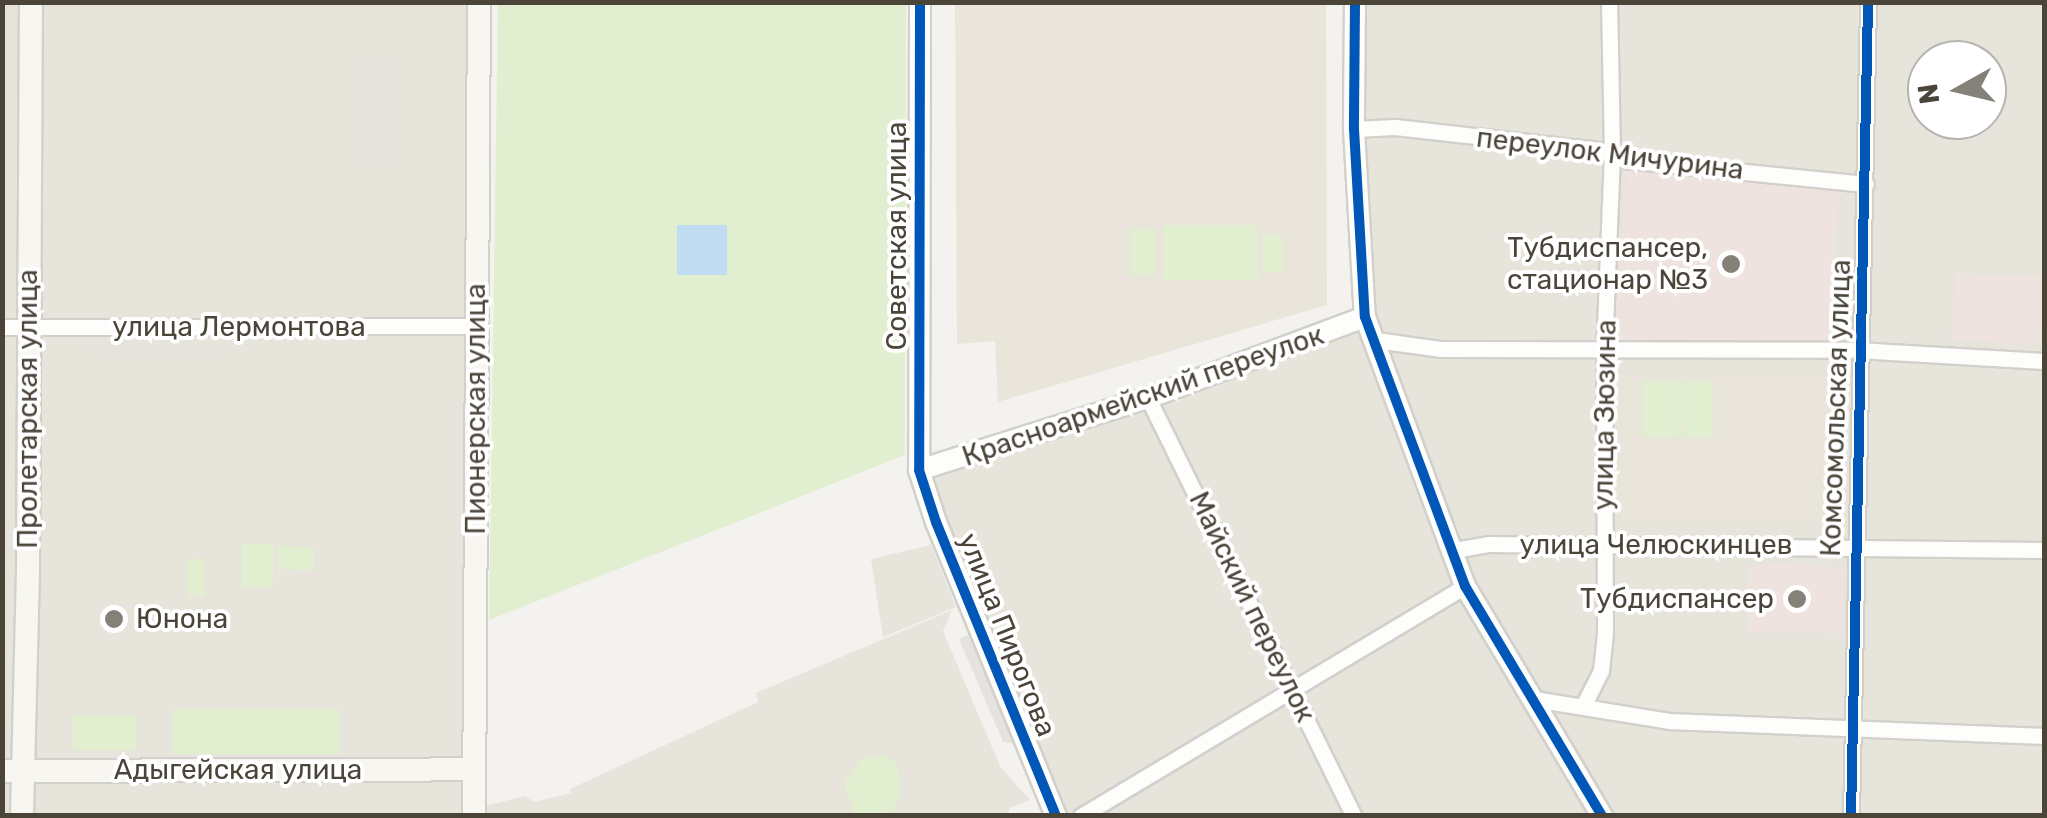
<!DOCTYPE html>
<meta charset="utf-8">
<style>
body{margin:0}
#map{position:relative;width:2047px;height:818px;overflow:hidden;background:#f4f2ee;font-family:Rubik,sans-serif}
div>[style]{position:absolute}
.residential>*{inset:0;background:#e7e4dc}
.education>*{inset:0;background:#eae5da;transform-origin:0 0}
.medical>*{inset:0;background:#eee3df;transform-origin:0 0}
.green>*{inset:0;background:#e1eecf;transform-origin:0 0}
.parking>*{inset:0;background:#e6e3df;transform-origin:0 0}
.water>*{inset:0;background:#c0ddf1;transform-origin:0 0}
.roads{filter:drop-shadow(2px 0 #d2d0cb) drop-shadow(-2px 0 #d2d0cb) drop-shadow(0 2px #d2d0cb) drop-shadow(0 -2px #d2d0cb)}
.minor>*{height:15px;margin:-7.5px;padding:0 7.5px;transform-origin:7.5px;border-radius:7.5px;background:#fdfdfc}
.tertiary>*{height:20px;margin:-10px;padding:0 10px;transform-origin:10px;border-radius:10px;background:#fdfdfc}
.secondary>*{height:22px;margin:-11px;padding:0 11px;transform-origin:11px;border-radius:11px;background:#f7f6f1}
.cycleway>*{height:10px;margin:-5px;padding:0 5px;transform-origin:5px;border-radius:5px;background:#0057b8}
.dots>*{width:28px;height:28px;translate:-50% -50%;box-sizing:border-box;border:5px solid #fff;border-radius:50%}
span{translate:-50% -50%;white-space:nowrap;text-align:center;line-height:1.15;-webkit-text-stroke:8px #fff;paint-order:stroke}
.street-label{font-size:28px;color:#4b4439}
.poi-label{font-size:28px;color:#4b4439}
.right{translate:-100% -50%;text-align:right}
.left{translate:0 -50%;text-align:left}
.frame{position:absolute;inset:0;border:5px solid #4b4439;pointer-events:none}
.north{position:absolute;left:1907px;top:40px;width:100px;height:100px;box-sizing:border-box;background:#fff;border:2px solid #b7b4b0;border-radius:50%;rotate:262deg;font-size:28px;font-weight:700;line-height:40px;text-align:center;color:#4b4439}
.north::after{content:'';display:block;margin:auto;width:35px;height:45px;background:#868178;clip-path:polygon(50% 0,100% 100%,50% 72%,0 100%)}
</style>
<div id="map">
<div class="residential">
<i style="clip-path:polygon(2px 3px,479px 3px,474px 809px,525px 796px,534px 802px,571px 793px,570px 789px,758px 702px,756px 693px,952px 610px,943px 631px,1000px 766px,1030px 800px,1010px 808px,1007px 816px,3px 815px)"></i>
<i style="clip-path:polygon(evenodd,1355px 3px,2044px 3px,2044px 815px,1056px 815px,919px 470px,1365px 317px,1355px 3px,1927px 60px,1987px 60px,1987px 120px,1927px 120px,1927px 60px)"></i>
<i style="clip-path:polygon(931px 545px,956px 607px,883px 637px,871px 559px)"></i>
</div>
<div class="education">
<i style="clip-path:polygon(955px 3px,1326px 3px,1327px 305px,998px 402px,995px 341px,957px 344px)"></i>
<i style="left:1622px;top:375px;width:214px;height:145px"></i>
</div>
<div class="medical">
<i style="left:1627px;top:170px;width:214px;height:169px;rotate:5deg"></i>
<i style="left:1955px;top:273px;width:89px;height:67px;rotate:3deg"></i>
<i style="left:1749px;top:565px;width:95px;height:67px;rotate:1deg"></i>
</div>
<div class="green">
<i style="clip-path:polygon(498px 3px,906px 3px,905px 455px,489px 620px)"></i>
<i style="left:1163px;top:225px;width:95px;height:55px"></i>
<i style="left:1130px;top:229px;width:26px;height:46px"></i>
<i style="left:1263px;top:235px;width:20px;height:37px"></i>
<i style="left:1642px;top:381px;width:37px;height:56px"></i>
<i style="left:1712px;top:381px;width:56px;height:31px;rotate:89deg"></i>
<i style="left:242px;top:544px;width:31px;height:43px"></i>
<i style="left:278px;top:546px;width:36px;height:23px;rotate:2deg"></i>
<i style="left:188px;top:559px;width:17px;height:37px"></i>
<i style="left:173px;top:709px;width:166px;height:45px"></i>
<i style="left:73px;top:715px;width:63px;height:35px"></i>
<i style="clip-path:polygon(885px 755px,898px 766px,900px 795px,893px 815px,855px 815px,844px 783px,860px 760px)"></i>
</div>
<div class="parking">
<i style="left:392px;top:63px;width:102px;height:39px;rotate:89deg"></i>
<i style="clip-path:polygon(94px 345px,219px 347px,209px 356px,99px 354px)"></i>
<i style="clip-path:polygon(972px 633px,1016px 744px,1003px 742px,959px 639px)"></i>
</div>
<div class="water">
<i style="left:677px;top:225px;width:50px;height:50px"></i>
</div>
<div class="roads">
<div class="minor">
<i style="left:1354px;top:129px;width:41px;rotate:-2.8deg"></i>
<i style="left:1395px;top:127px;width:205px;rotate:6.4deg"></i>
<i style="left:1599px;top:150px;width:28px;rotate:21deg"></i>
<i style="left:1625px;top:160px;width:242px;rotate:5.7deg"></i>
<i style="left:2px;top:327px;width:473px;rotate:-0.1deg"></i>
<i style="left:1376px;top:340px;width:66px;rotate:7.9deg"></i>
<i style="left:1441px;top:349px;width:417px;rotate:0.1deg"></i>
<i style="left:1858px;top:350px;width:186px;rotate:3.4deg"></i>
<i style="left:1148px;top:398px;width:466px;rotate:63.8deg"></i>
<i style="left:1449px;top:551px;width:41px;rotate:-9.9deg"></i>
<i style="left:1489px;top:544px;width:555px;rotate:0.62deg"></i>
<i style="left:1534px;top:699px;width:138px;rotate:9.2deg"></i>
<i style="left:1670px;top:721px;width:374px;rotate:2.3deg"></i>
<i style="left:1584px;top:704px;width:37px;rotate:-63deg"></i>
<i style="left:1601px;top:671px;width:38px;rotate:-84deg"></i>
<i style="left:1605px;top:633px;width:281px;rotate:-90.2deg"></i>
<i style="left:1604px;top:352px;width:197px;rotate:-87.7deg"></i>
<i style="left:1612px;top:155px;width:153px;rotate:-91.1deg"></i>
<i style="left:1081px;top:816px;width:448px;rotate:-30.9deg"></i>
<i style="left:1851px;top:816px;width:814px;rotate:-88.8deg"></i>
</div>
<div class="tertiary">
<i style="left:920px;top:2px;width:468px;rotate:90.1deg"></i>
<i style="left:919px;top:470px;width:55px;rotate:71.9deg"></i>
<i style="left:936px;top:522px;width:318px;rotate:67.8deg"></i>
<i style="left:1355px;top:2px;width:127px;rotate:90.5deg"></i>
<i style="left:1354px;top:129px;width:188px;rotate:86.7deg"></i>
<i style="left:1365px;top:317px;width:287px;rotate:69.6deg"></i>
<i style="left:1465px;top:586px;width:268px;rotate:59.2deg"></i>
<i style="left:919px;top:470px;width:240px;rotate:-17.5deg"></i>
<i style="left:1148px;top:398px;width:232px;rotate:-20.5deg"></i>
</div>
<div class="secondary">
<i style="left:2px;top:771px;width:472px;rotate:-0.2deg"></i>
<i style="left:22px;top:816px;width:250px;rotate:-88.6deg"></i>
<i style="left:28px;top:566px;width:564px;rotate:-89.7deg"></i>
<i style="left:474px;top:816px;width:814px;rotate:-89.65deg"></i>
</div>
</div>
<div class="cycleway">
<i style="left:920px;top:2px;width:468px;rotate:90.1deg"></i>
<i style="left:919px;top:470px;width:55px;rotate:71.9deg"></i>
<i style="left:936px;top:522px;width:318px;rotate:67.8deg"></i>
<i style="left:1355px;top:2px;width:127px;rotate:90.5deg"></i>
<i style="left:1354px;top:129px;width:188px;rotate:86.7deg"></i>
<i style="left:1365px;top:317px;width:287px;rotate:69.6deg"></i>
<i style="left:1465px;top:586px;width:268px;rotate:59.2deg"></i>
<i style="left:1851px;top:816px;width:814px;rotate:-88.8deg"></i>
</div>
<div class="dots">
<i style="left:1731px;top:264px;background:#868178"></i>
<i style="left:1797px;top:599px;background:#868178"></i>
<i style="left:114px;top:619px;background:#868178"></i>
</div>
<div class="street-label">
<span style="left:1610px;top:154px;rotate:7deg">переулок Мичурина</span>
<span style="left:897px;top:236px;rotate:-90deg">Советская улица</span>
<span style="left:239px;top:327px">улица Лермонтова</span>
<span style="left:1143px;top:396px;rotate:-19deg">Красноармейский переулок</span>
<span style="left:1836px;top:408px;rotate:-88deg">Комсомольская улица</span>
<span style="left:28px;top:409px;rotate:-90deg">Пролетарская улица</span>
<span style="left:476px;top:409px;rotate:-90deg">Пионерская улица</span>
<span style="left:1605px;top:415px;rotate:-89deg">улица Зюзина</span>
<span style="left:1656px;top:545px">улица Челюскинцев</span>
<span style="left:1252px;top:607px;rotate:64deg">Майский переулок</span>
<span style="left:1007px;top:635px;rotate:68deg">улица Пирогова</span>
<span style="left:238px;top:770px">Адыгейская улица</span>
</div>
<div class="poi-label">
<span class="right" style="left:1708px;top:264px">Тубдиспансер,<br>стационар №3</span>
<span class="right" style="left:1774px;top:599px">Тубдиспансер</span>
<span class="left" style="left:136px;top:619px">Юнона</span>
</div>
<div class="frame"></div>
<div class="north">N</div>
</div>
